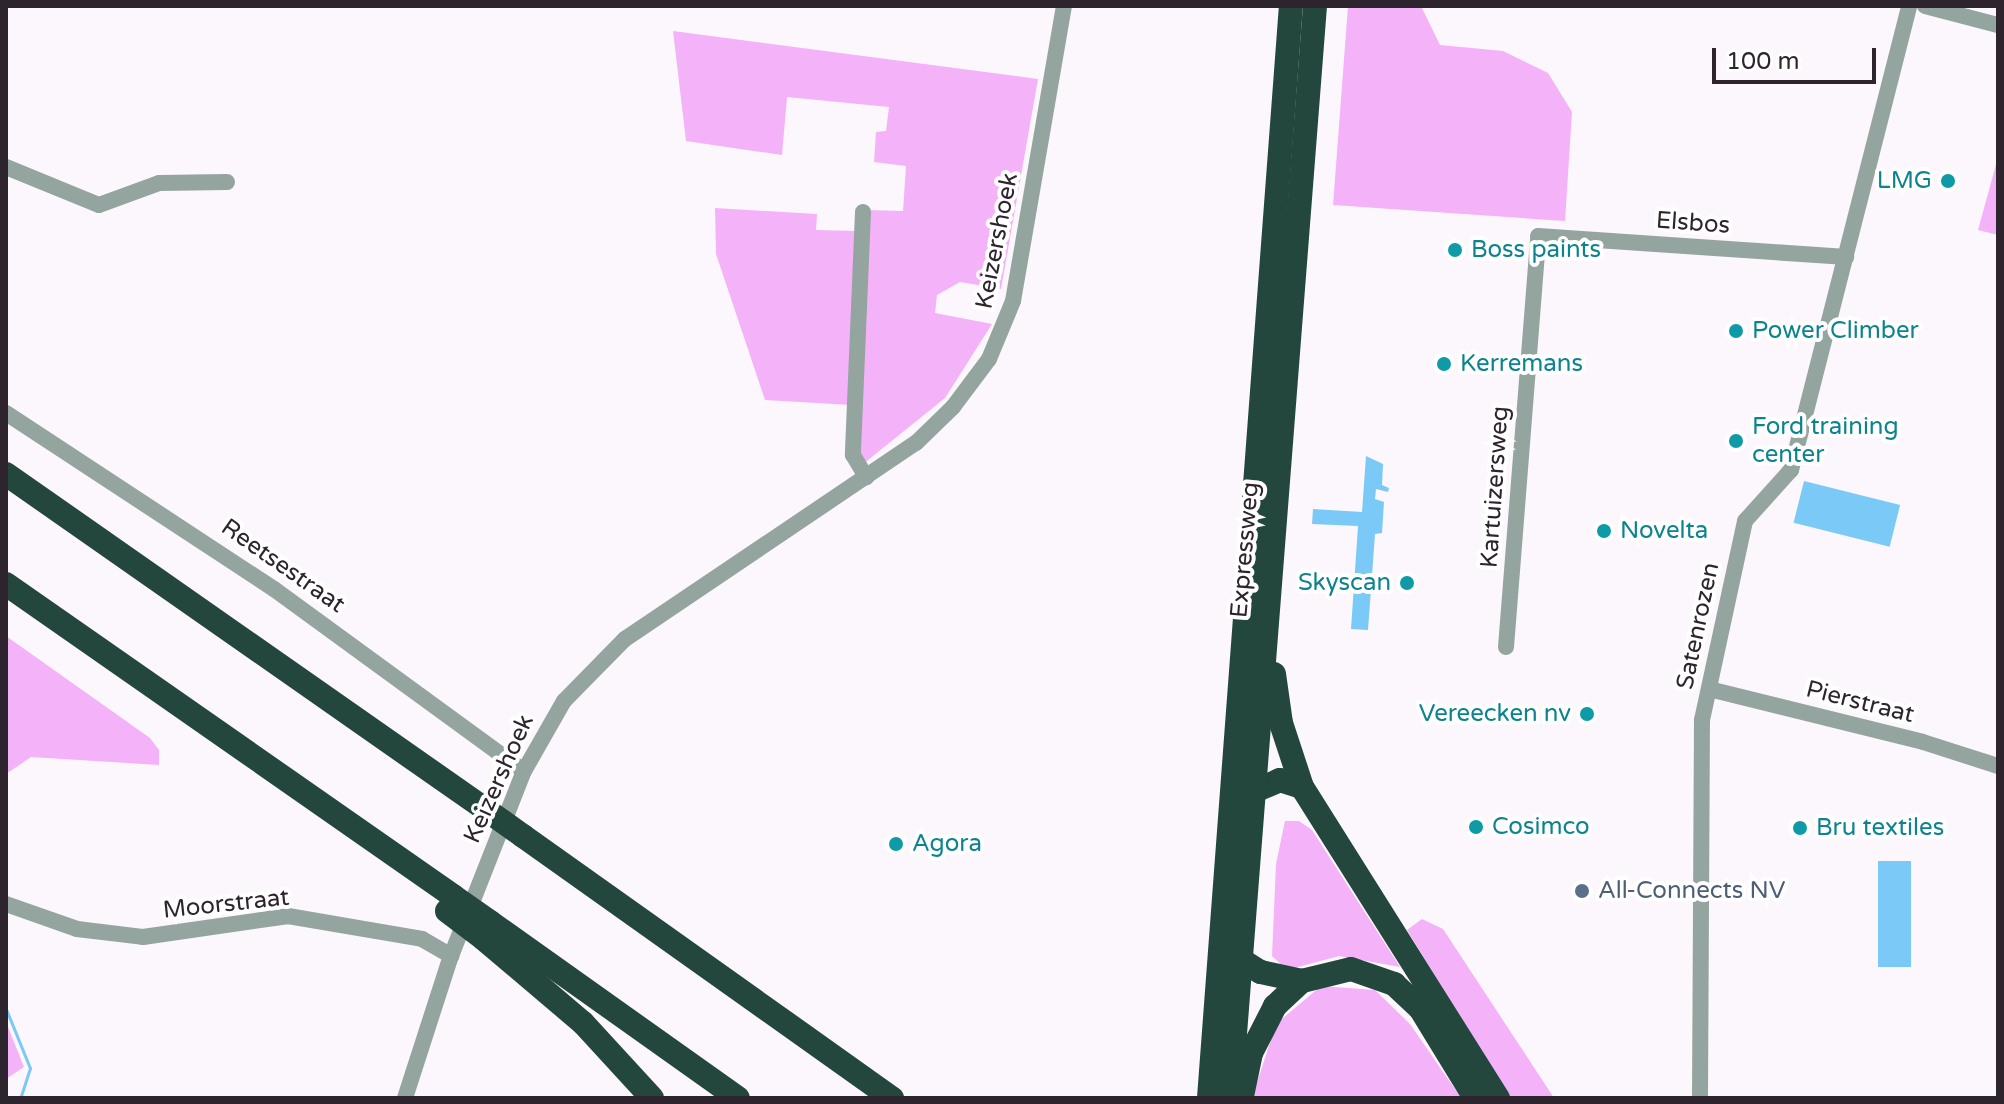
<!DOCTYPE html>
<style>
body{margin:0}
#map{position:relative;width:2004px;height:1104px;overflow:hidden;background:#fcf7fc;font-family:"Varela Round",sans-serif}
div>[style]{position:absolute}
.green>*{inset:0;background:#f4b2f8}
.water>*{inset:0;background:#7bc9f7;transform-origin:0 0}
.stream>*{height:3px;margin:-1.5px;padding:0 1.5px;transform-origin:1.5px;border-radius:1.5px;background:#7bc9f7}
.minor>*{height:16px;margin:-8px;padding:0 8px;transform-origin:8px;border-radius:8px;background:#94a59f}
.highway>*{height:24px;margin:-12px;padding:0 12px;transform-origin:12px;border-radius:12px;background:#23473d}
.highway-bridge>*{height:24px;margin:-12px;padding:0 12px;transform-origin:12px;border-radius:12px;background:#23473d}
.dots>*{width:22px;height:22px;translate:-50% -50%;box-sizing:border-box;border:4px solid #fff;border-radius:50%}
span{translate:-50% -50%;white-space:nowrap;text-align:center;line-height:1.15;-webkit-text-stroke:8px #fff;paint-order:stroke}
.culture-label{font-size:24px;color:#0d838f}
.right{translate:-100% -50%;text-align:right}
.left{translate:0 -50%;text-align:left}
.street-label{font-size:24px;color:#2e242e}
.service-label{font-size:24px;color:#4e5e75}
.frame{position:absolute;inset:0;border:8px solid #2e242e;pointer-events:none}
.scale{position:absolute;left:1712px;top:48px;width:164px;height:36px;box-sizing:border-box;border:4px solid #2e242e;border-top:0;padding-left:10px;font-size:24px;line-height:28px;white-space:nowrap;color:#2e242e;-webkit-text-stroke:6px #fff;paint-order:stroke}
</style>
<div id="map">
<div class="green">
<i style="clip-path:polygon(1348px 6px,1421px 6px,1440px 45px,1503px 51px,1548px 73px,1572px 112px,1565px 221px,1333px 205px)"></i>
<i style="clip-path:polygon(673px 31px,1038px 79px,1001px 289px,960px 282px,937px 295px,935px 313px,992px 324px,945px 398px,863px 464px,857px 432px,867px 210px,903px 211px,906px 166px,874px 162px,876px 132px,886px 131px,889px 107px,787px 97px,782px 155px,686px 141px)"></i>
<i style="clip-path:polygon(1998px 157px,1998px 235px,1978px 230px)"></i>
<i style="clip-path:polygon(715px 208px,817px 214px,816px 230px,857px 231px,851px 405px,765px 400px,716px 254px)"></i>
<i style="clip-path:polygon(6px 636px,150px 738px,159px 750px,159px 765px,31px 757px,6px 774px)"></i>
<i style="clip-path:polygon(1285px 821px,1299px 821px,1312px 830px,1400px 967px,1339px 956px,1287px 970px,1272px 956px,1276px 864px)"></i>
<i style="clip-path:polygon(1422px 919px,1443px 929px,1554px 1098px,1510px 1098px,1407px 930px)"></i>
<i style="clip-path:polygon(1321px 986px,1375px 990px,1410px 1024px,1461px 1098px,1252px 1098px,1276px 1024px)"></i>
<i style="clip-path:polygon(6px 1022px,24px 1067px,6px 1079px)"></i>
</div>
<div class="water">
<i style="clip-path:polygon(1366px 456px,1383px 464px,1382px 485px,1389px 488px,1388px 492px,1376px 489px,1375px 499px,1384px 502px,1382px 533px,1375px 534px,1368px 630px,1351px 629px,1358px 526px,1312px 524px,1313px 509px,1362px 512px)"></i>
<i style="left:1804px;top:481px;width:99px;height:43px;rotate:14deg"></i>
<i style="left:1878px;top:861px;width:33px;height:106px"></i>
</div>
<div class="stream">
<i style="left:6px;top:1009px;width:64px;rotate:67.9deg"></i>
<i style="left:30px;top:1068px;width:32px;rotate:108deg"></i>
</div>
<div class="minor">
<i style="left:1925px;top:6px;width:75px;rotate:14.6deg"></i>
<i style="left:6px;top:167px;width:100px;rotate:22.2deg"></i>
<i style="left:99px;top:205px;width:64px;rotate:-20.1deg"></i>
<i style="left:159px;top:183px;width:68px;rotate:-0.8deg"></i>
<i style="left:863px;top:212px;width:243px;rotate:92.4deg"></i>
<i style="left:853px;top:455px;width:26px;rotate:59deg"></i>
<i style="left:6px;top:413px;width:321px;rotate:33.3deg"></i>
<i style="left:274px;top:589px;width:309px;rotate:36.1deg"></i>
<i style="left:1506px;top:647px;width:412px;rotate:-85.5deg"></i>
<i style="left:1538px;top:236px;width:309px;rotate:3.9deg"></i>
<i style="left:1709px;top:689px;width:220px;rotate:13.9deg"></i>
<i style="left:1923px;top:742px;width:79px;rotate:17.7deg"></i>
<i style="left:6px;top:904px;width:75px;rotate:19.4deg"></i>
<i style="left:77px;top:929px;width:66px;rotate:6.9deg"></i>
<i style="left:143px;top:937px;width:147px;rotate:-8.2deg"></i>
<i style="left:288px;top:916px;width:136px;rotate:9.7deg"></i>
<i style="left:422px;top:939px;width:34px;rotate:30deg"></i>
<i style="left:405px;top:1098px;width:149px;rotate:-72.1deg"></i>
<i style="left:451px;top:956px;width:199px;rotate:-68.5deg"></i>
<i style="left:524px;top:771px;width:81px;rotate:-60.3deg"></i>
<i style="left:564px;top:701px;width:87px;rotate:-45.5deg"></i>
<i style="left:625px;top:639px;width:351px;rotate:-34deg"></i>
<i style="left:916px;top:443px;width:52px;rotate:-44.2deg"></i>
<i style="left:953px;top:407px;width:60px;rotate:-53.1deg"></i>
<i style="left:989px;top:359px;width:63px;rotate:-67.5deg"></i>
<i style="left:1013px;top:301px;width:299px;rotate:-80.2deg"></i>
<i style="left:1700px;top:1098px;width:378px;rotate:-89.7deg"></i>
<i style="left:1702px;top:720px;width:204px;rotate:-77.8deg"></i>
<i style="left:1745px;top:521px;width:69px;rotate:-48deg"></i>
<i style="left:1791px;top:470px;width:479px;rotate:-75.7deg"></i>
</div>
<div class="highway">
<i style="left:6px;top:474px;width:585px;rotate:34.97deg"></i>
<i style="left:6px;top:584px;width:545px;rotate:34.91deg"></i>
<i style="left:1274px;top:674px;width:49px;rotate:81.9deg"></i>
<i style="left:1281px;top:723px;width:67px;rotate:71.8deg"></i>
<i style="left:1302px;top:787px;width:368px;rotate:57.8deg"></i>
<i style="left:1243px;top:796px;width:40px;rotate:-23.4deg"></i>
<i style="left:1280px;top:780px;width:23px;rotate:18deg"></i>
<i style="left:523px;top:836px;width:453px;rotate:35.4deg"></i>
<i style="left:490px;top:922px;width:304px;rotate:35.4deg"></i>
<i style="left:484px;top:939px;width:130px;rotate:40.3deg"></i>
<i style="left:583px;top:1023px;width:102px;rotate:47.4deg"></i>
<i style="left:1230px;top:953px;width:36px;rotate:32deg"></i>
<i style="left:1261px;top:972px;width:42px;rotate:12.4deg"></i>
<i style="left:1242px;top:1096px;width:44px;rotate:-78.2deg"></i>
<i style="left:1251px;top:1053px;width:53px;rotate:-62.9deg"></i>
<i style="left:1275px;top:1006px;width:37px;rotate:-43deg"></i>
<i style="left:1302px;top:981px;width:50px;rotate:-13.8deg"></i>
<i style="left:1351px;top:969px;width:46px;rotate:19.2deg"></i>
<i style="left:1394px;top:984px;width:35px;rotate:43deg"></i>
<i style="left:1420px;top:1008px;width:105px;rotate:58.6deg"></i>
<i style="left:1209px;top:1098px;width:1095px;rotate:-85.71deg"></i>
<i style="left:1230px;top:1098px;width:1095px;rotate:-85.55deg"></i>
</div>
<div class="highway-bridge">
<i style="left:485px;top:809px;width:47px;rotate:35.4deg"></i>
<i style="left:453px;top:896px;width:45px;rotate:35.1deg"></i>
<i style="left:447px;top:911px;width:46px;rotate:37.1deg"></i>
</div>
<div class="dots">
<i style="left:1948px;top:181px;background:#0f9aa8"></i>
<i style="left:1455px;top:250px;background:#0f9aa8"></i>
<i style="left:1736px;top:331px;background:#0f9aa8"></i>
<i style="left:1444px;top:364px;background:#0f9aa8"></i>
<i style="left:1736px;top:441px;background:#0f9aa8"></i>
<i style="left:1604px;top:531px;background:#0f9aa8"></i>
<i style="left:1407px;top:583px;background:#0f9aa8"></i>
<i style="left:1587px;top:714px;background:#0f9aa8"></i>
<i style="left:1476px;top:827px;background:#0f9aa8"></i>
<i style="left:1800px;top:828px;background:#0f9aa8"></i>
<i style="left:896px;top:844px;background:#0f9aa8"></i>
<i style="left:1582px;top:891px;background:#5c6f8a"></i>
</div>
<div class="culture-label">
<span class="right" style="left:1932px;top:181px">LMG</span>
<span class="left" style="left:1471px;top:250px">Boss paints</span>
<span class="left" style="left:1752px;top:331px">Power Climber</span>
<span class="left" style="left:1460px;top:364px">Kerremans</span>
<span class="left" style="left:1752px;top:441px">Ford training<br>center</span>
<span class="left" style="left:1620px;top:531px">Novelta</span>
<span class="right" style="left:1391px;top:583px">Skyscan</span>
<span class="right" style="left:1571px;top:714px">Vereecken nv</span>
<span class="left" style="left:1492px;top:827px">Cosimco</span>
<span class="left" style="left:1816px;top:828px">Bru textiles</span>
<span class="left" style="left:912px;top:844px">Agora</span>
</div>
<div class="street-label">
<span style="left:1693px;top:223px;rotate:4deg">Elsbos</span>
<span style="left:997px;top:241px;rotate:-79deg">Keizershoek</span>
<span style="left:1495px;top:487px;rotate:-86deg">Kartuizersweg</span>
<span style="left:1245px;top:550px;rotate:-85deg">Expressweg</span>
<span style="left:283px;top:566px;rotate:35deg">Reetsestraat</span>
<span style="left:1698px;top:626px;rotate:-78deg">Satenrozen</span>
<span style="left:1860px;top:702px;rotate:14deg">Pierstraat</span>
<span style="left:499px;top:779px;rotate:-66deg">Keizershoek</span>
<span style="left:226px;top:904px;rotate:-6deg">Moorstraat</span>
</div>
<div class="service-label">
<span class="left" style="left:1598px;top:891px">All-Connects NV</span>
</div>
<div class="frame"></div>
<div class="scale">100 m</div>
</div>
